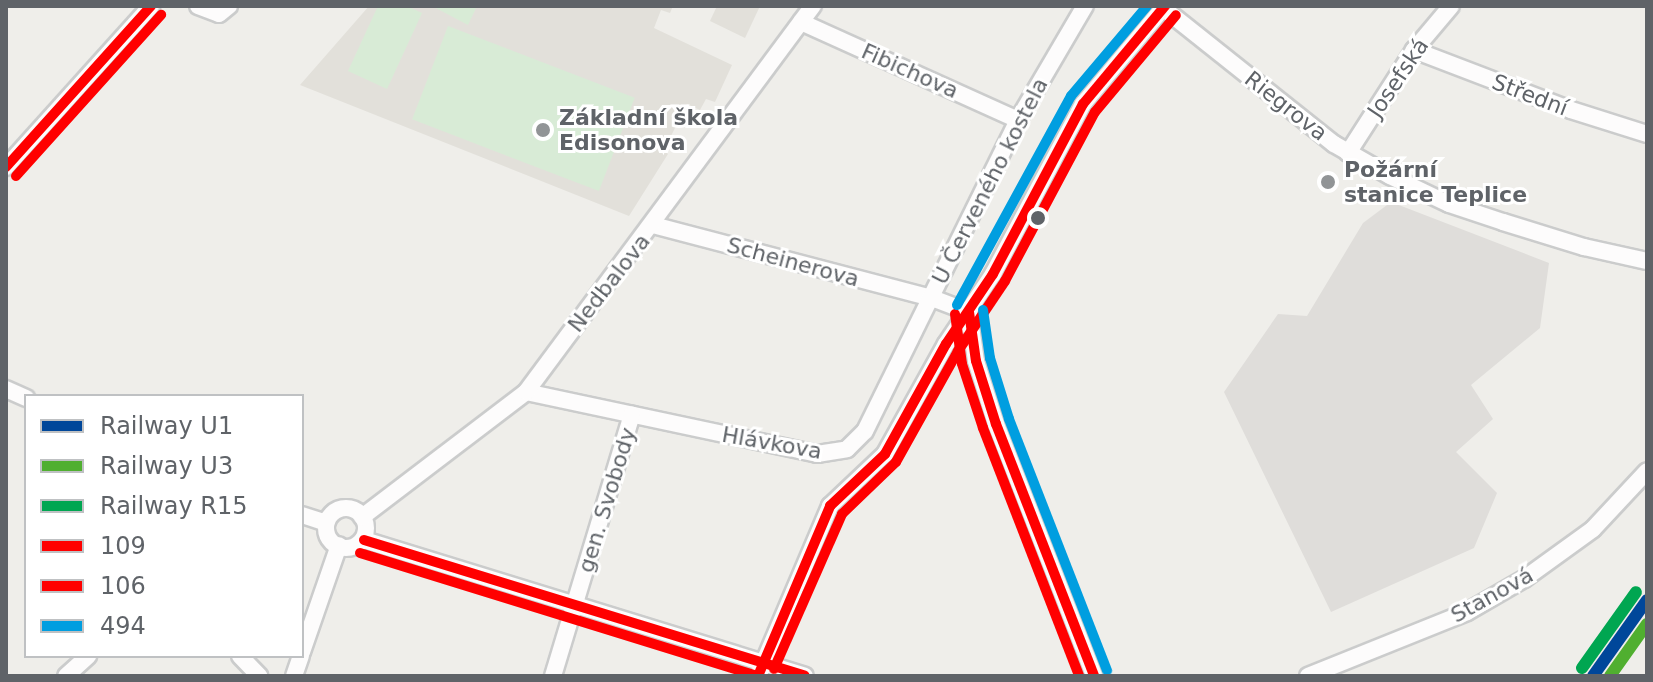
<!DOCTYPE html>
<meta charset="utf-8">
<style>
body{margin:0}
#map{position:relative;width:1653px;height:682px;overflow:hidden;background:#efeeea;font-family:"DejaVu Sans",sans-serif}
div>[style]{position:absolute}
.industrial>*{inset:0;background:#dfddda}
.education>*{inset:0;background:#e2e0da}
.green>*{inset:0;background:#d8ebd6;transform-origin:0 0}
.roads{filter:drop-shadow(2px 0 #cbcccc) drop-shadow(-2px 0 #cbcccc) drop-shadow(0 2px #cbcccc) drop-shadow(0 -2px #cbcccc)}
.minor>*{height:16px;margin:-8px;padding:0 8px;transform-origin:8px;border-radius:8px;background:#fdfcfc}
.minor>.ring{margin:-8px;padding:0;box-sizing:content-box;background:none;border:16px solid #fdfcfc;border-radius:50%}
.bus-1>*{height:10px;margin:-5px;padding:0 5px;transform-origin:5px;border-radius:5px;background:#f00}
.bus-2>*{height:10px;margin:-5px;padding:0 5px;transform-origin:5px;border-radius:5px;background:#f00}
.bus-3>*{height:10px;margin:-5px;padding:0 5px;transform-origin:5px;border-radius:5px;background:#009ee0}
.rail-1>*{height:12px;margin:-6px;padding:0 6px;transform-origin:6px;border-radius:6px;background:#00479a}
.rail-2>*{height:12px;margin:-6px;padding:0 6px;transform-origin:6px;border-radius:6px;background:#50af30}
.rail-3>*{height:12px;margin:-6px;padding:0 6px;transform-origin:6px;border-radius:6px;background:#00a651}
.dots>*{width:22px;height:22px;translate:-50% -50%;box-sizing:border-box;border:4px solid #fff;border-radius:50%}
span{translate:-50% -50%;white-space:nowrap;text-align:center;line-height:1.15;-webkit-text-stroke:6px #fff;paint-order:stroke}
.street-label{font-size:22px;color:#5f6368}
.poi-label{font-size:22px;color:#5f6368;font-weight:700}
.left{translate:0 -50%;text-align:left}
.frame{position:absolute;inset:0;border:8px solid #5f6368;pointer-events:none}
.legend{position:absolute;left:24px;top:394px;width:280px;height:264px;box-sizing:border-box;background:#fff;border:2px solid #bfc1c3;margin:0;padding:10px 14px;list-style:none;font-size:24px;color:#5f6368}
.legend li{display:flex;align-items:center;gap:16px;height:40px}
.legend b{width:40px;border:2px solid #bfc1c3}
</style>
<div id="map">
<div class="industrial">
<i style="clip-path:polygon(1391px 202px,1549px 263px,1540px 328px,1471px 385px,1493px 419px,1456px 452px,1497px 493px,1474px 548px,1331px 612px,1224px 392px,1278px 314px,1307px 316px,1363px 223px)"></i>
</div>
<div class="education">
<i style="clip-path:polygon(369px 6px,673px 6px,670px 13px,661px 10px,654px 28px,732px 65px,715px 102px,706px 99px,700px 110px,687px 104px,664px 150px,668px 154px,629px 216px,300px 85px)"></i>
<i style="clip-path:polygon(717px 6px,760px 6px,745px 38px,710px 21px)"></i>
</div>
<div class="green">
<i style="clip-path:polygon(378px 6px,407px 6px,422px 13px,387px 89px,348px 71px)"></i>
<i style="clip-path:polygon(432px 6px,477px 6px,468px 25px)"></i>
<i style="left:448px;top:26px;width:200px;height:100px;rotate:21deg"></i>
</div>
<div class="roads">
<div class="minor">
<i style="left:198px;top:6px;width:22px;rotate:21deg"></i>
<i style="left:219px;top:14px;width:13px;rotate:-39deg"></i>
<i style="left:1163px;top:8px;width:218px;rotate:38.5deg"></i>
<i style="left:1334px;top:144px;width:64px;rotate:29.7deg"></i>
<i style="left:1390px;top:176px;width:65px;rotate:25.4deg"></i>
<i style="left:1449px;top:204px;width:57px;rotate:18.4deg"></i>
<i style="left:1503px;top:222px;width:85px;rotate:17.2deg"></i>
<i style="left:1584px;top:247px;width:65px;rotate:12.5deg"></i>
<i style="left:801px;top:22px;width:238px;rotate:24.3deg"></i>
<i style="left:1414px;top:50px;width:168px;rotate:20.9deg"></i>
<i style="left:1571px;top:110px;width:80px;rotate:17.5deg"></i>
<i style="left:1348px;top:153px;width:122px;rotate:-57.3deg"></i>
<i style="left:1414px;top:50px;width:57px;rotate:-49.9deg"></i>
<i style="left:6px;top:167px;width:217px;rotate:-48deg"></i>
<i style="left:653px;top:225px;width:288px;rotate:14.7deg"></i>
<i style="left:932px;top:298px;width:40px;rotate:21deg"></i>
<i style="left:969px;top:312px;width:49px;rotate:81.9deg"></i>
<i style="left:976px;top:361px;width:66px;rotate:72.4deg"></i>
<i style="left:996px;top:424px;width:270px;rotate:68.7deg"></i>
<i style="left:6px;top:389px;width:22px;rotate:24deg"></i>
<i style="left:526px;top:392px;width:298px;rotate:12deg"></i>
<i style="left:817px;top:454px;width:30px;rotate:-9deg"></i>
<i style="left:847px;top:449px;width:25px;rotate:-45deg"></i>
<i style="left:865px;top:431px;width:347px;rotate:-63.8deg"></i>
<i style="left:1018px;top:120px;width:132px;rotate:-59.6deg"></i>
<i class="ring" style="left:326px;top:508px;width:24px;height:24px"></i>
<i style="left:302px;top:515px;width:23px;rotate:18deg"></i>
<i style="left:362px;top:517px;width:206px;rotate:-37.3deg"></i>
<i style="left:526px;top:392px;width:481px;rotate:-53.4deg"></i>
<i style="left:364px;top:540px;width:461px;rotate:17.1deg"></i>
<i style="left:302px;top:652px;width:113px;rotate:-70.9deg"></i>
<i style="left:240px;top:656px;width:28px;rotate:46deg"></i>
<i style="left:66px;top:676px;width:30px;rotate:-42deg"></i>
<i style="left:294px;top:676px;width:21px;rotate:-71deg"></i>
<i style="left:553px;top:676px;width:273px;rotate:-73.2deg"></i>
<i style="left:758px;top:676px;width:185px;rotate:-67deg"></i>
<i style="left:830px;top:506px;width:76px;rotate:-43.4deg"></i>
<i style="left:885px;top:454px;width:126px;rotate:-61deg"></i>
<i style="left:946px;top:344px;width:84px;rotate:-56.1deg"></i>
<i style="left:993px;top:274px;width:192px;rotate:-62.1deg"></i>
<i style="left:1083px;top:104px;width:128px;rotate:-50.1deg"></i>
<i style="left:1308px;top:676px;width:171px;rotate:-21.9deg"></i>
<i style="left:1467px;top:612px;width:66px;rotate:-30.1deg"></i>
<i style="left:1524px;top:579px;width:85px;rotate:-35.9deg"></i>
<i style="left:1593px;top:529px;width:79px;rotate:-47deg"></i>
</div>
</div>
<div class="bus-1">
<i style="left:6px;top:167px;width:217px;rotate:-48deg"></i>
<i style="left:969px;top:312px;width:49px;rotate:81.9deg"></i>
<i style="left:976px;top:361px;width:66px;rotate:72.4deg"></i>
<i style="left:996px;top:424px;width:270px;rotate:68.7deg"></i>
<i style="left:364px;top:540px;width:461px;rotate:17.1deg"></i>
<i style="left:758px;top:676px;width:185px;rotate:-67deg"></i>
<i style="left:830px;top:506px;width:76px;rotate:-43.4deg"></i>
<i style="left:885px;top:454px;width:126px;rotate:-61deg"></i>
<i style="left:946px;top:344px;width:84px;rotate:-56.1deg"></i>
<i style="left:993px;top:274px;width:192px;rotate:-62.1deg"></i>
<i style="left:1083px;top:104px;width:128px;rotate:-50.1deg"></i>
</div>
<div class="bus-2">
<i style="left:16px;top:176px;width:217px;rotate:-48deg"></i>
<i style="left:955px;top:314px;width:50px;rotate:82deg"></i>
<i style="left:962px;top:364px;width:67px;rotate:71.8deg"></i>
<i style="left:983px;top:428px;width:266px;rotate:68.8deg"></i>
<i style="left:360px;top:553px;width:416px;rotate:17.2deg"></i>
<i style="left:774px;top:669px;width:169px;rotate:-66.3deg"></i>
<i style="left:842px;top:514px;width:75px;rotate:-43.9deg"></i>
<i style="left:896px;top:462px;width:127px;rotate:-60.8deg"></i>
<i style="left:958px;top:351px;width:84px;rotate:-56.1deg"></i>
<i style="left:1005px;top:281px;width:191px;rotate:-62deg"></i>
<i style="left:1095px;top:112px;width:126px;rotate:-50.1deg"></i>
</div>
<div class="bus-3">
<i style="left:957px;top:305px;width:238px;rotate:-61.4deg"></i>
<i style="left:1071px;top:96px;width:118px;rotate:-49.8deg"></i>
<i style="left:983px;top:310px;width:49px;rotate:81.7deg"></i>
<i style="left:990px;top:358px;width:64px;rotate:72.7deg"></i>
<i style="left:1009px;top:419px;width:270px;rotate:68.7deg"></i>
</div>
<div class="rail-1">
<i style="left:1593px;top:676px;width:93px;rotate:-54.6deg"></i>
</div>
<div class="rail-2">
<i style="left:1610px;top:676px;width:64px;rotate:-54.6deg"></i>
</div>
<div class="rail-3">
<i style="left:1582px;top:668px;width:93px;rotate:-54.6deg"></i>
</div>
<div class="dots">
<i style="left:543px;top:130px;background:#919496"></i>
<i style="left:1328px;top:182px;background:#919496"></i>
<i style="left:1038px;top:218px;background:#5f6368"></i>
</div>
<div class="street-label">
<span style="left:910px;top:71px;rotate:24deg">Fibichova</span>
<span style="left:1398px;top:78px;rotate:-56deg">Josefská</span>
<span style="left:1530px;top:95px;rotate:21deg">Střední</span>
<span style="left:1286px;top:106px;rotate:38deg">Riegrova</span>
<span style="left:990px;top:181px;rotate:-63deg">U Červeného kostela</span>
<span style="left:793px;top:262px;rotate:15deg">Scheinerova</span>
<span style="left:609px;top:283px;rotate:-52deg">Nedbalova</span>
<span style="left:772px;top:443px;rotate:10deg">Hlávkova</span>
<span style="left:607px;top:500px;rotate:-73deg">gen. Svobody</span>
<span style="left:1492px;top:595px;rotate:-29deg">Stanová</span>
</div>
<div class="poi-label">
<span class="left" style="left:559px;top:130px">Základní škola<br>Edisonova</span>
<span class="left" style="left:1344px;top:182px">Požární<br>stanice Teplice</span>
</div>
<div class="frame"></div>
<ul class="legend">
<li><b style="height:10px;background:#00479a"></b>Railway U1</li>
<li><b style="height:10px;background:#50af30"></b>Railway U3</li>
<li><b style="height:10px;background:#00a651"></b>Railway R15</li>
<li><b style="height:10px;background:#f00"></b>109</li>
<li><b style="height:10px;background:#f00"></b>106</li>
<li><b style="height:10px;background:#009ee0"></b>494</li>
</ul>
</div>
